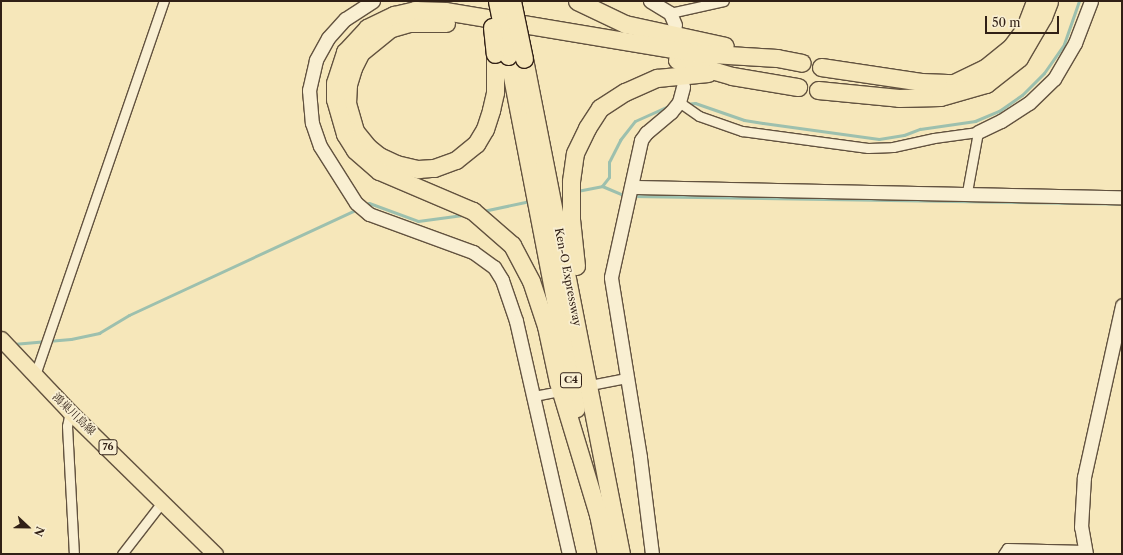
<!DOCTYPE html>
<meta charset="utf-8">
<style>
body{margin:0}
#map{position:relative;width:1123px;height:555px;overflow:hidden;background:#f6e7ba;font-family:"Libre Caslon Text","Noto Serif JP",serif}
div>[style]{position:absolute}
.stream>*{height:3px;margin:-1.5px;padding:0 1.5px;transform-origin:1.5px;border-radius:1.5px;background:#9dc0ae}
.roads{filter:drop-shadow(1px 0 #62523f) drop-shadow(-1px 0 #62523f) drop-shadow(0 1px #62523f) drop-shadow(0 -1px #62523f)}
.street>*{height:9px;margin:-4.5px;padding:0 4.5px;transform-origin:4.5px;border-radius:4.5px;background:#f9efd2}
.secondary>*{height:13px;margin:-6.5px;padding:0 6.5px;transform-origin:6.5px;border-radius:6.5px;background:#f9efd2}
.primary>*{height:15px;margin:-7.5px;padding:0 7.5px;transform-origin:7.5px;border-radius:7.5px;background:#f6e7ba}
.highway>*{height:17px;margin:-8.5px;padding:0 8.5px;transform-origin:8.5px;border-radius:8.5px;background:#f6e7ba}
.bridges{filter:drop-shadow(1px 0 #312016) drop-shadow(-1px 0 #312016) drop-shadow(0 1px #312016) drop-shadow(0 -1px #312016)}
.highway-bridge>*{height:17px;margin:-8.5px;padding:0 8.5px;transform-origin:8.5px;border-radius:8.5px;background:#f6e7ba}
span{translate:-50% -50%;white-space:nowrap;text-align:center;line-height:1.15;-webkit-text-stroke:3.5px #f9efd2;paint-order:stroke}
.shield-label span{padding:1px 3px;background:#f9efd2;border:1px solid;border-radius:3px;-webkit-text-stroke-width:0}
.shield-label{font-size:10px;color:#312016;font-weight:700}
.street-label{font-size:11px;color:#312016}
.frame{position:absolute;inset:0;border:2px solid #312016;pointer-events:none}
.north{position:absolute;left:8px;top:507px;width:40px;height:40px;-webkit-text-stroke:3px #f9efd2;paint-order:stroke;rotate:112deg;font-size:11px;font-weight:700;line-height:16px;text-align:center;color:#312016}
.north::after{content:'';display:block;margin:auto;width:14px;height:18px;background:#312016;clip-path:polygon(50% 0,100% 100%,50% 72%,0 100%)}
.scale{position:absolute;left:985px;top:16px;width:74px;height:18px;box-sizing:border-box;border:2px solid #312016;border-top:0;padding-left:5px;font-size:12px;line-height:14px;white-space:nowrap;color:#312016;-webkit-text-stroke:3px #f9efd2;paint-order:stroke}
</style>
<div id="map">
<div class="stream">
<i style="left:686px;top:104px;width:9px;rotate:-6deg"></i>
<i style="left:695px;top:103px;width:52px;rotate:19.1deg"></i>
<i style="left:744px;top:120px;width:19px;rotate:9deg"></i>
<i style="left:763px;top:123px;width:117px;rotate:7.9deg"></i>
<i style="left:879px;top:139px;width:25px;rotate:-9deg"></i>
<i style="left:904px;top:135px;width:17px;rotate:-21deg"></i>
<i style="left:920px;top:129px;width:56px;rotate:-8.3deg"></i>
<i style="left:975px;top:121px;width:26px;rotate:-23deg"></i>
<i style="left:999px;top:111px;width:28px;rotate:-35deg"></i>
<i style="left:1022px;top:95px;width:31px;rotate:-45deg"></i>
<i style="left:1044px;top:73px;width:35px;rotate:-55deg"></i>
<i style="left:1064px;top:44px;width:46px;rotate:-70.8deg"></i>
<i style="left:602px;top:186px;width:11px;rotate:-52deg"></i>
<i style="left:609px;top:177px;width:15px;rotate:-90deg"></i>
<i style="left:609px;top:162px;width:25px;rotate:-63deg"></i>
<i style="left:620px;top:140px;width:24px;rotate:-52deg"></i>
<i style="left:635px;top:121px;width:37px;rotate:-24deg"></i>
<i style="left:577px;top:191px;width:25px;rotate:-11deg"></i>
<i style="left:602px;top:186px;width:26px;rotate:23deg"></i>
<i style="left:631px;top:196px;width:491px;rotate:0.9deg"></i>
<i style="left:364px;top:205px;width:5px;rotate:-22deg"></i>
<i style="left:369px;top:203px;width:52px;rotate:20.2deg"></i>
<i style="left:418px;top:221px;width:45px;rotate:-7.6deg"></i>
<i style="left:483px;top:211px;width:48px;rotate:-12deg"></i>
<i style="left:13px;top:344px;width:58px;rotate:-4.9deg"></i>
<i style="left:71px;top:339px;width:29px;rotate:-12deg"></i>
<i style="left:99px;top:333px;width:35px;rotate:-31deg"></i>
<i style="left:129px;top:315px;width:251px;rotate:-24.9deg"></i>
</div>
<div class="roads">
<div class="street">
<i style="left:670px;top:13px;width:55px;rotate:-12.5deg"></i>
<i style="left:679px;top:102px;width:24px;rotate:35deg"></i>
<i style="left:699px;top:116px;width:46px;rotate:19.2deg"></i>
<i style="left:742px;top:131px;width:127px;rotate:7.7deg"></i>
<i style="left:868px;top:148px;width:25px;rotate:-2deg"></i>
<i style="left:893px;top:147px;width:42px;rotate:-12.4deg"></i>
<i style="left:934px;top:138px;width:44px;rotate:-7.8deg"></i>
<i style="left:978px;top:132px;width:61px;rotate:100.4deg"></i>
<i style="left:35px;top:375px;width:396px;rotate:-71deg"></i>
<i style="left:585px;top:386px;width:42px;rotate:-11deg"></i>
<i style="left:534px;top:396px;width:31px;rotate:-11deg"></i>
<i style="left:70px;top:412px;width:14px;rotate:102deg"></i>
<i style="left:67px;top:426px;width:128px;rotate:86.9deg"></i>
<i style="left:122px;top:554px;width:67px;rotate:-52.3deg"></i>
<i style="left:1003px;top:554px;width:7px;rotate:-56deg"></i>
<i style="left:1007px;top:548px;width:78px;rotate:1.5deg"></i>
</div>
<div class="secondary">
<i style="left:373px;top:1px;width:33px;rotate:147deg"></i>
<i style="left:345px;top:19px;width:25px;rotate:132deg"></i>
<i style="left:328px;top:38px;width:25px;rotate:119deg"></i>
<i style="left:316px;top:60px;width:31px;rotate:103deg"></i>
<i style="left:309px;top:90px;width:33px;rotate:85deg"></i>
<i style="left:312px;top:123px;width:24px;rotate:71deg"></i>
<i style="left:320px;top:146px;width:67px;rotate:57.7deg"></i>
<i style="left:356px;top:203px;width:17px;rotate:40deg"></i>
<i style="left:369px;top:214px;width:111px;rotate:20.1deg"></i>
<i style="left:473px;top:252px;width:26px;rotate:36deg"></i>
<i style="left:494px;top:267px;width:15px;rotate:58deg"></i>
<i style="left:502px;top:280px;width:43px;rotate:71.1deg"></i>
<i style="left:516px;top:321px;width:239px;rotate:77.2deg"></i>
<i style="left:650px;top:1px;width:23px;rotate:31deg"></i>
<i style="left:670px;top:13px;width:13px;rotate:67deg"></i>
<i style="left:978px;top:132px;width:25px;rotate:-26deg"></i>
<i style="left:1001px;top:121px;width:33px;rotate:-33deg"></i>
<i style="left:1029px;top:103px;width:35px;rotate:-44deg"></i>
<i style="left:1054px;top:79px;width:42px;rotate:-59.7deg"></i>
<i style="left:1075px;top:43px;width:45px;rotate:-69.1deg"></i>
<i style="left:631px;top:187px;width:491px;rotate:1.2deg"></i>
<i style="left:652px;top:554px;width:98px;rotate:-97.1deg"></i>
<i style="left:640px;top:457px;width:182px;rotate:-99.2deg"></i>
<i style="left:611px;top:277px;width:140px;rotate:-77.6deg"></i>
<i style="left:641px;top:140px;width:9px;rotate:-54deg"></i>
<i style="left:646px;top:133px;width:33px;rotate:-40deg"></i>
<i style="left:671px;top:112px;width:13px;rotate:-51deg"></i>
<i style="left:679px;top:102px;width:16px;rotate:-75deg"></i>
<i style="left:1086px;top:554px;width:27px;rotate:-100deg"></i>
<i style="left:1081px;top:527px;width:50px;rotate:-86.6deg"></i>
<i style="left:1084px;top:477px;width:176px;rotate:-77.5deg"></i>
</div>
<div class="primary">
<i style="left:1px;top:339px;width:100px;rotate:46.6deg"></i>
<i style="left:70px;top:412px;width:203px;rotate:44.4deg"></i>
</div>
<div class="highway">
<i style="left:577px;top:1px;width:53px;rotate:25.6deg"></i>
<i style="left:625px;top:24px;width:102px;rotate:12.4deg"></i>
<i style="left:446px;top:23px;width:37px;rotate:180deg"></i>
<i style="left:409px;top:23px;width:19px;rotate:164deg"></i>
<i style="left:391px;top:28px;width:38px;rotate:141deg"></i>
<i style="left:361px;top:52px;width:18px;rotate:117deg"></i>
<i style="left:353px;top:68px;width:17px;rotate:107deg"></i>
<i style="left:348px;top:84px;width:19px;rotate:93deg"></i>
<i style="left:347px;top:103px;width:29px;rotate:74deg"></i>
<i style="left:355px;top:131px;width:21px;rotate:51deg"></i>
<i style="left:368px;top:147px;width:14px;rotate:39deg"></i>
<i style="left:379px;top:156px;width:19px;rotate:25deg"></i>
<i style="left:396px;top:164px;width:23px;rotate:13deg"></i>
<i style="left:418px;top:169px;width:16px;rotate:-4deg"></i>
<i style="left:434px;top:168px;width:23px;rotate:-20deg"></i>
<i style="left:456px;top:160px;width:26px;rotate:-39deg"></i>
<i style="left:476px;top:144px;width:17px;rotate:-59deg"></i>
<i style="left:485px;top:129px;width:20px;rotate:-72deg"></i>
<i style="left:491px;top:110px;width:18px;rotate:-77deg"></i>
<i style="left:495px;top:92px;width:38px;rotate:-90deg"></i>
<i style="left:508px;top:56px;width:359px;rotate:79.1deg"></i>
<i style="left:524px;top:59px;width:504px;rotate:78.91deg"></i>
<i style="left:677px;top:60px;width:57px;rotate:16.2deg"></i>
<i style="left:732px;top:76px;width:67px;rotate:9.5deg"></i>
<i style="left:821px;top:67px;width:101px;rotate:8.5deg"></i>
<i style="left:921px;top:82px;width:33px;rotate:2deg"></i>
<i style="left:954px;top:83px;width:34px;rotate:-26deg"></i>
<i style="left:985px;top:68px;width:33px;rotate:-39deg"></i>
<i style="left:1011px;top:47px;width:21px;rotate:-53deg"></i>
<i style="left:1024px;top:30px;width:31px;rotate:-69deg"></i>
<i style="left:818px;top:90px;width:81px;rotate:5.6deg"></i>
<i style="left:899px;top:98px;width:41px;rotate:-1.4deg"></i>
<i style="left:940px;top:97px;width:48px;rotate:-15.8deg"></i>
<i style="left:986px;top:84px;width:42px;rotate:-38.2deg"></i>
<i style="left:1019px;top:58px;width:48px;rotate:-59.7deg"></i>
<i style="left:1043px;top:17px;width:17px;rotate:-69deg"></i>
<i style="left:576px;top:266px;width:47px;rotate:-96.1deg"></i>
<i style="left:571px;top:219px;width:38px;rotate:-90deg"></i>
<i style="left:571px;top:181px;width:28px;rotate:-82deg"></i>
<i style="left:575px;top:153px;width:28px;rotate:-64deg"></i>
<i style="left:587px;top:128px;width:24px;rotate:-57deg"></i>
<i style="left:600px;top:108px;width:30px;rotate:-33deg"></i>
<i style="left:625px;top:92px;width:35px;rotate:-24deg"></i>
<i style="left:657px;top:78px;width:51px;rotate:-5.6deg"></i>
<i style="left:597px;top:509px;width:46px;rotate:78.7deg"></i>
<i style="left:600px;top:521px;width:145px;rotate:-106.8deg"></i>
<i style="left:558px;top:382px;width:57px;rotate:-102.1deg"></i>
<i style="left:546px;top:326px;width:47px;rotate:-108.4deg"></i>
<i style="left:531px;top:281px;width:41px;rotate:-117.8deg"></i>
<i style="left:512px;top:245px;width:52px;rotate:-138.9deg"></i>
<i style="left:473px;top:211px;width:102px;rotate:-156.9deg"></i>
<i style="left:379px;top:171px;width:32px;rotate:-139deg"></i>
<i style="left:355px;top:150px;width:19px;rotate:-122deg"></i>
<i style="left:345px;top:134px;width:36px;rotate:-106deg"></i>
<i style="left:335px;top:99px;width:16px;rotate:-90deg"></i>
<i style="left:335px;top:83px;width:33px;rotate:-72deg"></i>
<i style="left:345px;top:52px;width:33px;rotate:-47deg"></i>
<i style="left:367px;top:28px;width:30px;rotate:-26deg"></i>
<i style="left:394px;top:15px;width:22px;rotate:-13deg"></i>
<i style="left:415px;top:10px;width:30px;rotate:2deg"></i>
<i style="left:445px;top:11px;width:254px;rotate:9.5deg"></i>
<i style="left:695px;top:53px;width:82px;rotate:3.5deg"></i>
<i style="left:777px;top:58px;width:25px;rotate:11deg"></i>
</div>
</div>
<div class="bridges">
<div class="highway-bridge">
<i style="left:497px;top:1px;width:56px;rotate:78.7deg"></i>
<i style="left:512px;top:1px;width:59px;rotate:78.3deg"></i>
<i style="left:492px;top:27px;width:27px;rotate:84deg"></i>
</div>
</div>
<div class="shield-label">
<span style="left:571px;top:380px">C4</span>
<span style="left:108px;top:447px">76</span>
</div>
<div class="street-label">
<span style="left:568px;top:277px;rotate:79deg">Ken-O Expressway</span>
<span style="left:74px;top:414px;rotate:44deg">鴻巣川島線</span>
</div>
<div class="frame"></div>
<div class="north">N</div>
<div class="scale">50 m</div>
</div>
